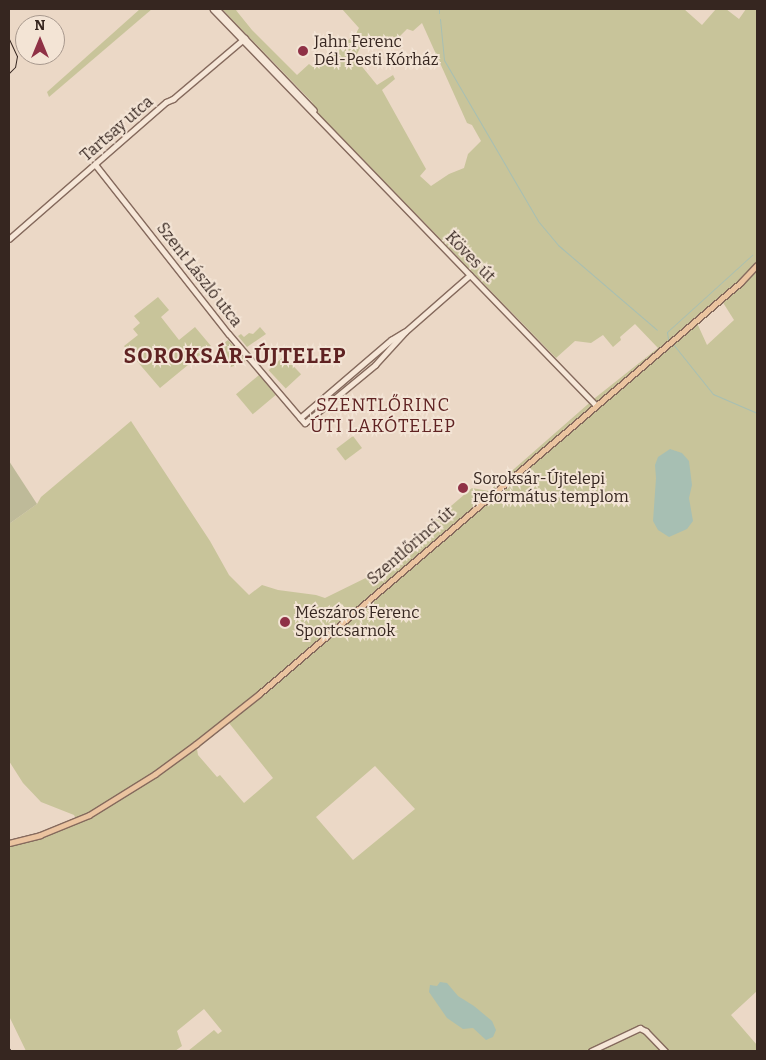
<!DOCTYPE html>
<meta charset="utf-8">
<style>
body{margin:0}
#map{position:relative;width:766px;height:1060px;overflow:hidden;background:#ebd8c6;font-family:Bitter,serif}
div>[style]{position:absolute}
.green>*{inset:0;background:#c8c49a;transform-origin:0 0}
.cemetery>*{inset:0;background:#beba99}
.water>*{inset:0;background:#a7bfb3}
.stream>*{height:1px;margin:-0.5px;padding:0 0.5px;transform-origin:0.5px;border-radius:0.5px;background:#a7bfb3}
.roads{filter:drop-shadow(1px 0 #856a5d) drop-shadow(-1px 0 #856a5d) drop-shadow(0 1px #856a5d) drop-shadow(0 -1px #856a5d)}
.minor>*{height:4.5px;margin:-2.25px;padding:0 2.25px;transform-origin:2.25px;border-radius:2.25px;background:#f6e7d8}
.major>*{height:5px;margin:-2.5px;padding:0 2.5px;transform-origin:2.5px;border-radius:2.5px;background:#ebc4a0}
.tram>*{height:1px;margin:-0.5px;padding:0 0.5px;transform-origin:0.5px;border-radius:0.5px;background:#362620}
.rail>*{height:3px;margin-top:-1.5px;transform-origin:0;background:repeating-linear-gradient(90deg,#f3e4d5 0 4px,#362620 0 8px);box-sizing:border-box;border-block:1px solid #362620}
.dots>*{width:14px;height:14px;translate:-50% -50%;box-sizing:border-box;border:2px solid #f3e4d5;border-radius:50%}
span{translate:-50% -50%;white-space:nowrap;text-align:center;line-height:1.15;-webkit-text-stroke:4px #f3e4d5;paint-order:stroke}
.poi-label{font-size:16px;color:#362620}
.left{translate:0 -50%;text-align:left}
.street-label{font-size:16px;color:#362620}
.neighbourhood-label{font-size:18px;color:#5f2222;letter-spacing:1px}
.district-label{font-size:21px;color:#5f2222;font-weight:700;letter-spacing:1px}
.frame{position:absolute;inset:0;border:10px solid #362620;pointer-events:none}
.north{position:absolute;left:15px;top:15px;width:50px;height:50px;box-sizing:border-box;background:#f3e4d5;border:1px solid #a7988d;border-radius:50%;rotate:0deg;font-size:14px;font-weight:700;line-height:20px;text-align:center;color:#362620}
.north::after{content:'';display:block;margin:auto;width:18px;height:22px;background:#8f3146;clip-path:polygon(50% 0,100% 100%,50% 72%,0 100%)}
</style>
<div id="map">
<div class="green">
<i style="clip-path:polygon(140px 9px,152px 9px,49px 97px,47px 92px)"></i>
<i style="clip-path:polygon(evenodd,222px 9px,235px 9px,252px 30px,297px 75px,309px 64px,313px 67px,355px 35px,359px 28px,342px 9px,684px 9px,702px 25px,716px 9px,726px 9px,739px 19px,746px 9px,757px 9px,757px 991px,731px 1015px,757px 1045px,757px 1051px,188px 1051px,214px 1030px,218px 1034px,222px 1031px,204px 1009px,177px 1031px,182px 1046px,175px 1051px,26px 1051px,9px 1016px,9px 844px,39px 837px,78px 823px,74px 815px,41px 802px,23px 783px,9px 761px,9px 524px,37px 504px,41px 497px,131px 421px,210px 541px,229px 575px,249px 595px,262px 585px,278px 590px,316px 595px,325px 598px,386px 568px,406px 552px,409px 542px,472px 488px,489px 491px,595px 398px,658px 348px,635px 324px,620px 337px,621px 340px,613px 347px,603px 335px,591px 343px,575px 341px,556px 358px,320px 115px,312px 102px,222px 9px,422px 23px,467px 123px,472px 125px,481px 141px,468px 154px,464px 168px,449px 174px,431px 186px,420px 176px,426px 169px,382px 90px,395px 79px,393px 75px,377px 85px,355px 58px,362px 44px,387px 42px,392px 36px,397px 39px,407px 29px,413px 31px,422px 23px,222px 9px,722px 301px,734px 320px,707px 345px,697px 323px,722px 301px,222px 9px,229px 723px,273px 778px,244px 803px,220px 775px,217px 777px,198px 755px,197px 749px,229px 723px,222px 9px,375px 766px,415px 809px,353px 860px,316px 817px,375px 766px)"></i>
<i style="clip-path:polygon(158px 297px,169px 310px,161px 317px,179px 340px,195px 327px,211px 346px,160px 388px,124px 346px,138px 335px,133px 329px,140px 323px,134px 316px)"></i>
<i style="clip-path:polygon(260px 327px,266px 334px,247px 347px,238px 336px,241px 334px,244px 337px,249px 333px,253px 334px)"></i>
<i style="clip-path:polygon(228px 340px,245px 360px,245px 362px,231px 367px,218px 352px,219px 347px)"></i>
<i style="left:284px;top:356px;width:25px;height:21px;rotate:47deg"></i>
<i style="left:259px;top:375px;width:26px;height:30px;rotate:50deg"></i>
<i style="left:353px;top:436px;width:15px;height:21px;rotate:53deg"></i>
</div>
<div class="cemetery">
<i style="clip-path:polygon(9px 461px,37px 504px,9px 524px)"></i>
</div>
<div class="water">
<i style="clip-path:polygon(670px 449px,682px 453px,689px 461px,692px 485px,689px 498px,693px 521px,687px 529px,669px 537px,658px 530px,653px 521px,656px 478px,655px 465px,658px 457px)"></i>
<i style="clip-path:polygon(440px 982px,447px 983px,458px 996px,474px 1006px,492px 1021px,496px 1030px,493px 1037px,486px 1040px,473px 1028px,463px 1029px,447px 1018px,429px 992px,430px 985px,437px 986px)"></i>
</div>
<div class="stream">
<i style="left:439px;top:9px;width:4px;rotate:90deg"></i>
<i style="left:440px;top:19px;width:41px;rotate:84.4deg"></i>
<i style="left:444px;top:60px;width:186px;rotate:59.7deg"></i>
<i style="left:538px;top:221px;width:31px;rotate:50deg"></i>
<i style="left:558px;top:245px;width:130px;rotate:40.6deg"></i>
<i style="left:756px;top:250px;width:2px;rotate:-63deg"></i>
<i style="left:668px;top:339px;width:7px;rotate:-98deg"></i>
<i style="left:667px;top:332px;width:115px;rotate:-42.2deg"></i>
<i style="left:673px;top:344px;width:64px;rotate:51.3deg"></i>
<i style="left:713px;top:394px;width:48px;rotate:23.4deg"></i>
</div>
<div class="roads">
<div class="minor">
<i style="left:213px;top:9px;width:551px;rotate:45.96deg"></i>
<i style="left:217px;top:9px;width:140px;rotate:46.2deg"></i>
<i style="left:95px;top:164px;width:216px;rotate:51.8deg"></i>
<i style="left:229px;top:334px;width:117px;rotate:49.5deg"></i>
<i style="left:305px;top:423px;width:91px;rotate:-39.6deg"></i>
<i style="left:375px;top:365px;width:45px;rotate:-47.7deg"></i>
<i style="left:405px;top:332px;width:86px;rotate:-41.2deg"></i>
<i style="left:9px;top:239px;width:208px;rotate:-41.1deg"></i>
<i style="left:166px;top:102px;width:8px;rotate:-23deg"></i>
<i style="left:173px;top:99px;width:94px;rotate:-40.3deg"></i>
<i style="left:300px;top:418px;width:120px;rotate:-40.6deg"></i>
<i style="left:391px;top:340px;width:15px;rotate:-32deg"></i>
<i style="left:591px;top:1051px;width:54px;rotate:-25.1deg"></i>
<i style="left:640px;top:1028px;width:7px;rotate:27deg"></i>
<i style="left:646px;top:1031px;width:28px;rotate:46deg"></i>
</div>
<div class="major">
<i style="left:9px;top:843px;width:32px;rotate:-14deg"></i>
<i style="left:40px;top:835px;width:53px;rotate:-22.2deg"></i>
<i style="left:89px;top:815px;width:78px;rotate:-31.8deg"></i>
<i style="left:155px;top:774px;width:51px;rotate:-36.2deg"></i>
<i style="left:196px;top:744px;width:80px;rotate:-38.4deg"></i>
<i style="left:259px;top:694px;width:634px;rotate:-40.52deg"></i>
<i style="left:741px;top:282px;width:23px;rotate:-47deg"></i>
</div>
</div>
<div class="tram">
<i style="left:9px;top:39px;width:19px;rotate:65deg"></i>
<i style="left:17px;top:56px;width:11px;rotate:100deg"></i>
<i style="left:15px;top:67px;width:8px;rotate:135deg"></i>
</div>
<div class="rail">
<i style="left:9px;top:1049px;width:2px;rotate:63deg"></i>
</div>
<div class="dots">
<i style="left:303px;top:51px;background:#8f3146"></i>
<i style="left:463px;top:488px;background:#8f3146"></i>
<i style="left:285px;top:622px;background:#8f3146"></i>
</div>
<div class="poi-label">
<span class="left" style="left:314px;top:51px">Jahn Ferenc<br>Dél-Pesti Kórház</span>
<span class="left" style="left:473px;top:488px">Soroksár-Újtelepi<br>református templom</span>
<span class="left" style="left:295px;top:622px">Mészáros Ferenc<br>Sportcsarnok</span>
</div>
<div class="street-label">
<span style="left:117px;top:129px;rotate:-41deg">Tartsay utca</span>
<span style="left:470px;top:257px;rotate:46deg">Köves út</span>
<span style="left:199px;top:275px;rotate:52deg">Szent László utca</span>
<span style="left:411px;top:546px;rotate:-41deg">Szentlőrinci út</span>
</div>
<div class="neighbourhood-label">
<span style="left:383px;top:416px">SZENTLŐRINC<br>ÚTI LAKÓTELEP</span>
</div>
<div class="district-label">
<span style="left:235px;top:356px">SOROKSÁR-ÚJTELEP</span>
</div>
<div class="frame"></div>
<div class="north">N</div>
</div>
